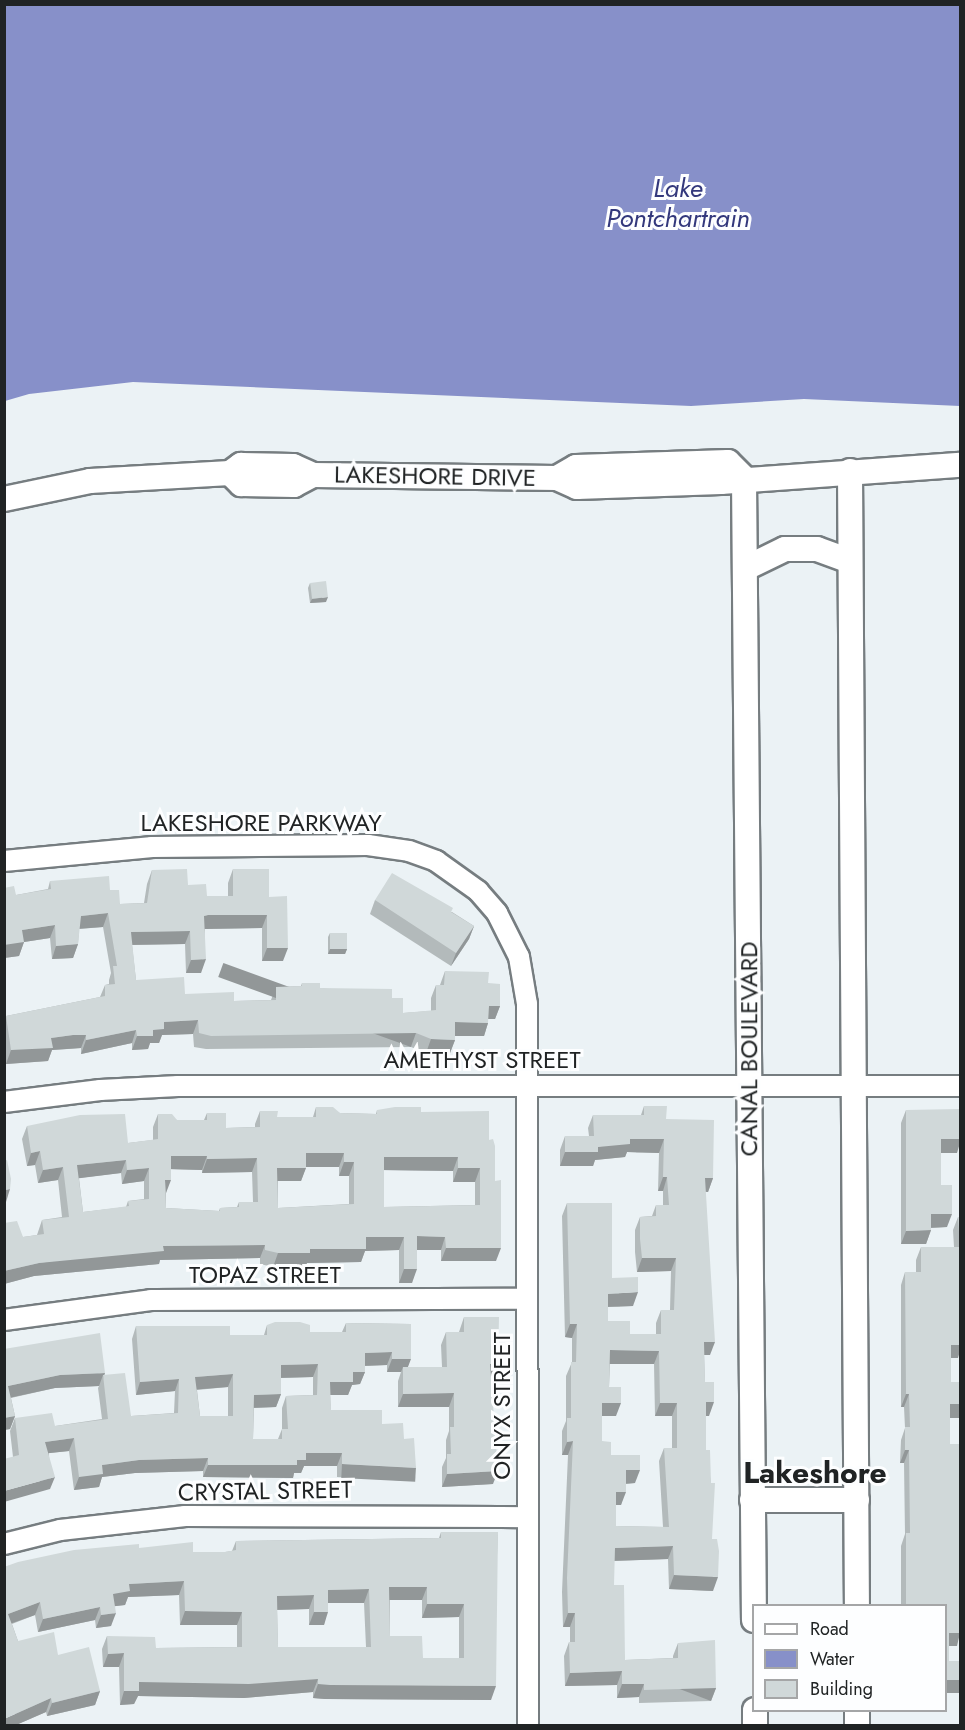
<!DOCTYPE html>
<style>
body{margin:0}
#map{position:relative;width:965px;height:1730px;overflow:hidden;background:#ebf2f5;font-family:Jost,sans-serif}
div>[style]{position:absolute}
.water>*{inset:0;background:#8790c9}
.roads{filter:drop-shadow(2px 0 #767d80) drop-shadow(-2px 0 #767d80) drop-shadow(0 2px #767d80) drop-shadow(0 -2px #767d80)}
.minor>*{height:20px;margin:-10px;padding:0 10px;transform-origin:10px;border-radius:10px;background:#fff}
.tertiary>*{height:24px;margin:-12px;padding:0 12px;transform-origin:12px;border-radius:12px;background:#fff}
.wall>*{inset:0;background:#b3babb}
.shaded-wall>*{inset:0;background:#929798;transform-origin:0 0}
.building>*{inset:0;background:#d0d8d9;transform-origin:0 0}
span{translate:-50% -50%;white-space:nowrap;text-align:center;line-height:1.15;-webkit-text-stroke:6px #fdfeff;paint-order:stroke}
.street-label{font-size:24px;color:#202324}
.water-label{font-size:26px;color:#33387c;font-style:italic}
.district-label{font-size:30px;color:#202324;font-weight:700}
.frame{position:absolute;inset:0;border:6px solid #202324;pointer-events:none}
.legend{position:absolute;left:752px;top:1604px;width:195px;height:108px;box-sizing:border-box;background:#fdfeff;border:2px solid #a5a6a7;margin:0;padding:8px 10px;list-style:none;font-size:18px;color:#202324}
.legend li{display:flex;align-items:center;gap:12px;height:30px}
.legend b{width:30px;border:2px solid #a5a6a7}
</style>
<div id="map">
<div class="water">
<i style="clip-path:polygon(5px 4px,960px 5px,960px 406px,804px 399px,691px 406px,133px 382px,29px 394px,5px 401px)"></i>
</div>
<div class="roads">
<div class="minor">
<i style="left:4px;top:861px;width:149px;rotate:-5.4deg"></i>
<i style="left:152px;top:847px;width:216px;rotate:-0.5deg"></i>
<i style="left:368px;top:845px;width:41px;rotate:8.3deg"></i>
<i style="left:409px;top:851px;width:29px;rotate:20deg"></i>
<i style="left:436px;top:861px;width:52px;rotate:35.5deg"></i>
<i style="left:478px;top:891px;width:29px;rotate:49deg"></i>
<i style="left:497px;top:913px;width:49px;rotate:63.4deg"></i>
<i style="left:519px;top:957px;width:48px;rotate:80.3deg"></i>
<i style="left:527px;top:1004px;width:722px;rotate:89.92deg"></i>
<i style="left:4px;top:1102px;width:97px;rotate:-7.1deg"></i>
<i style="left:100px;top:1090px;width:78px;rotate:-2.9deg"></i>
<i style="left:178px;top:1086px;width:782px"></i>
<i style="left:4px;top:1320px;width:148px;rotate:-7.7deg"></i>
<i style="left:151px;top:1300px;width:376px;rotate:-0.2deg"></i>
<i style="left:4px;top:1544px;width:58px;rotate:-14deg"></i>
<i style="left:60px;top:1530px;width:126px;rotate:-6.4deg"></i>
<i style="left:185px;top:1516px;width:343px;rotate:0.2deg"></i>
</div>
<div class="tertiary">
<i style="left:850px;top:471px;width:1135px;rotate:89.65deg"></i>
<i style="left:230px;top:473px;width:16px;rotate:45deg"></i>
<i style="left:241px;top:484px;width:53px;rotate:1.1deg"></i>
<i style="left:294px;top:485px;width:21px;rotate:-28deg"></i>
<i style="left:557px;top:478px;width:22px;rotate:-30deg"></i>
<i style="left:576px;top:467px;width:152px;rotate:-1.9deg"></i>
<i style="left:728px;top:462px;width:23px;rotate:45deg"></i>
<i style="left:744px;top:478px;width:1142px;rotate:89.5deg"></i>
<i style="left:4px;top:499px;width:88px;rotate:-11.8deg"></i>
<i style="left:90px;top:481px;width:140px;rotate:-3.3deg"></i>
<i style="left:230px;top:473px;width:14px;rotate:-36deg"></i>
<i style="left:241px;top:465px;width:52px;rotate:1.1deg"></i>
<i style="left:293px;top:466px;width:22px;rotate:24deg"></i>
<i style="left:313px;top:475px;width:244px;rotate:0.7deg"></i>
<i style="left:557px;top:478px;width:22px;rotate:24deg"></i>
<i style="left:577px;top:487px;width:144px;rotate:-2deg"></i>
<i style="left:721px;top:482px;width:240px;rotate:-4.1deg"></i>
<i style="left:746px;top:568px;width:43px;rotate:-26deg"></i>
<i style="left:785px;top:549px;width:32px"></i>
<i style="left:817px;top:549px;width:35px;rotate:20deg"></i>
<i style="left:752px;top:1500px;width:105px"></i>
<i style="left:755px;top:1710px;width:16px;rotate:90deg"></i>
<i style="left:857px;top:1726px;width:16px;rotate:-90deg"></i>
</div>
</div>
<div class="wall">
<i style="clip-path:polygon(310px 583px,326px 602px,310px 603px,308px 588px)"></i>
<i style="clip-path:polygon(233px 869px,269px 897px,283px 961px,262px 961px,262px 928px,205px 929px,201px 973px,186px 973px,185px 944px,132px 945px,136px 980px,185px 994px,234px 1001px,271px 1000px,276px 987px,301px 986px,302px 983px,320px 988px,392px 998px,403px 1013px,431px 1011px,431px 998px,436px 985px,440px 985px,445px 971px,488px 983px,500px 1006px,495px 1019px,488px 1019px,488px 1023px,484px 1036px,455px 1036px,455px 1040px,450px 1053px,426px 1053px,411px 1047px,206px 1049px,194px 1047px,193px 1034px,162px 1035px,159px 1043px,150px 1043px,148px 1049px,132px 1050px,132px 1043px,81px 1054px,81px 1048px,68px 1049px,52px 1050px,48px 1061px,6px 1064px,4px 1052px,4px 1021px,6px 1016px,100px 997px,105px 985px,109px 984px,109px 980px,111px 973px,103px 927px,79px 929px,78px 944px,73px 958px,52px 959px,50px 938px,24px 942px,19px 956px,4px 958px,4px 888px,16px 895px,48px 889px,50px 881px,110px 890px,120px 904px,144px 903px,147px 884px,152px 870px,188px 885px,207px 896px,228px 896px,228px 883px)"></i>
<i style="clip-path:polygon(375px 900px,452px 912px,474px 926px,469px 939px,451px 966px,370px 914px)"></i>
<i style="clip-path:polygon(330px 933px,347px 949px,345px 954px,328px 954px,328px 937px)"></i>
<i style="clip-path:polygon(evenodd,644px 1106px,666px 1119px,713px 1178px,708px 1192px,705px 1192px,710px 1355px,704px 1355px,705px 1382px,709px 1416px,706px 1416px,706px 1450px,711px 1483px,713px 1591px,669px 1589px,668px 1559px,614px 1561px,614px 1585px,625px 1660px,673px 1658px,673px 1656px,678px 1643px,716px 1688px,711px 1701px,639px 1703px,639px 1697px,617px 1698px,617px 1685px,565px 1686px,564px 1656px,569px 1642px,570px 1642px,570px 1627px,563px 1627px,562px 1592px,568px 1455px,562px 1455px,562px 1431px,566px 1421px,566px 1376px,572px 1362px,572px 1338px,565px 1337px,562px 1216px,567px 1203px,612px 1278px,633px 1306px,608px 1307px,608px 1321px,630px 1334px,656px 1334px,656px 1323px,661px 1310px,670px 1310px,671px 1271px,637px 1272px,635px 1252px,635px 1230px,640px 1217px,652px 1216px,656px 1205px,663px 1205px,663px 1191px,658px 1191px,659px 1153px,627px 1152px,625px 1157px,595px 1160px,593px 1166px,560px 1166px,560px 1150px,565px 1136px,589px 1136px,588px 1128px,593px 1115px,641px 1115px,644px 1106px,610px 1364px,654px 1364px,655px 1416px,672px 1416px,672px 1448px,664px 1448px,659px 1461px,663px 1527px,616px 1526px,616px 1505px,621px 1505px,626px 1484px,635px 1483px,611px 1455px,602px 1441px,602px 1416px,616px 1416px,609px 1387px,610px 1364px)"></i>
<i style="clip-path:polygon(evenodd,316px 1107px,340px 1113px,376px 1114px,377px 1110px,421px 1112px,489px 1140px,496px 1261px,441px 1261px,441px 1250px,417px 1250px,412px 1283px,399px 1283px,399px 1250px,365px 1251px,361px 1262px,307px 1263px,305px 1267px,273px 1267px,260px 1264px,260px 1258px,160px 1260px,159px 1264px,34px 1276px,4px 1284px,4px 1223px,23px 1237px,37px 1235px,42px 1220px,62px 1217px,58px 1180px,38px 1183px,35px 1165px,27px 1166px,22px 1139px,27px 1126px,128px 1143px,153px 1140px,153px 1127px,158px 1114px,177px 1120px,204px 1120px,207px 1113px,226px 1128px,255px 1127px,255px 1124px,260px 1111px,277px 1117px,313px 1117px,316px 1107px,306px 1167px,339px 1167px,339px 1176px,349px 1176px,349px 1204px,278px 1208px,278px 1181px,301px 1181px,306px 1167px,316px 1107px,171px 1169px,202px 1170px,202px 1173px,252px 1172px,253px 1202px,239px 1202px,237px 1207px,220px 1208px,219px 1211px,166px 1208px,166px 1193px,171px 1169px,316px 1107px,384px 1170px,453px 1171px,453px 1182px,475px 1182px,475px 1205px,384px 1207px,384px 1170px,316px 1107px,121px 1173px,122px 1184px,144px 1181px,144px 1199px,128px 1201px,126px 1207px,83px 1212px,79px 1178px,121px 1173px)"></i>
<i style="clip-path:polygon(906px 1110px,957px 1153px,941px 1153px,941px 1185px,947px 1227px,931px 1228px,931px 1230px,926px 1244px,901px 1244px,901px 1123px)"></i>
<i style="clip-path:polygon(958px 1217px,960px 1217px,958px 1358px,951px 1358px,951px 1382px,960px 1382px,960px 1418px,950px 1418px,950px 1444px,960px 1444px,960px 1508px,959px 1508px,957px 1646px,949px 1646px,949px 1661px,960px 1661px,960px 1693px,945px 1693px,945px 1605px,901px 1605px,901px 1546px,905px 1534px,904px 1463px,900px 1463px,901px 1440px,905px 1428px,904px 1407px,901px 1407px,901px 1285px,905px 1272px,916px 1272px,916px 1260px,921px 1247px,954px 1247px,953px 1230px)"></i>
<i style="clip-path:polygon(evenodd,464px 1317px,498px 1364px,493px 1377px,491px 1377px,493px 1484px,442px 1487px,442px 1467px,446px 1458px,446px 1440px,449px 1431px,449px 1407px,398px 1407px,398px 1381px,401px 1372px,387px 1372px,387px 1365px,365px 1366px,365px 1372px,360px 1384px,352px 1385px,348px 1395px,330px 1395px,331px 1410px,382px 1424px,404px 1439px,416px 1468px,411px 1481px,337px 1477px,337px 1466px,304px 1466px,301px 1473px,294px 1473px,293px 1478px,203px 1477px,203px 1471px,135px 1473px,102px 1477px,99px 1487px,74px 1490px,69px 1451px,49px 1453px,50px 1489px,13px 1457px,10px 1431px,15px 1418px,55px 1426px,102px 1419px,98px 1388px,99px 1386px,55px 1388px,11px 1398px,15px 1416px,10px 1429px,4px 1430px,4px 1349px,105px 1375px,131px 1416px,174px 1413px,175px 1391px,136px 1395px,132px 1339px,136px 1326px,230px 1335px,264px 1335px,267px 1325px,310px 1332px,342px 1332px,346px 1323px,411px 1324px,408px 1367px,442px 1367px,441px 1345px,446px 1332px,459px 1332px,464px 1317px,313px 1377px,313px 1395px,286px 1396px,282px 1408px,282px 1429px,278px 1439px,253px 1439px,254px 1408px,276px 1407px,281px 1394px,281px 1378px,313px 1377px,464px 1317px,228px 1387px,228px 1416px,200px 1416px,197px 1390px,228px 1387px)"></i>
<i style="clip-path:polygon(evenodd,441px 1532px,498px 1532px,491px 1700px,325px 1699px,313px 1698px,313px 1692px,244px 1698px,138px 1696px,134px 1704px,120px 1705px,119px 1667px,103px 1667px,102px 1649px,107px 1636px,156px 1648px,237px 1647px,237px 1625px,180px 1625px,179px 1595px,128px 1597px,125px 1605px,115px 1606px,111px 1626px,96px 1628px,95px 1620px,38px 1632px,35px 1615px,12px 1624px,18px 1641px,58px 1655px,100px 1691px,95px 1705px,47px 1716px,46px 1712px,16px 1725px,4px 1567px,139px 1548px,193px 1552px,225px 1552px,232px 1551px,236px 1541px,439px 1538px,441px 1532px,390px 1600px,422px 1600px,422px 1618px,459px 1617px,459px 1658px,423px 1658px,390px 1636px,390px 1600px,441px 1532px,328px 1603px,364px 1603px,366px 1647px,278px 1647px,277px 1610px,309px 1609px,309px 1625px,324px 1625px,328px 1603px)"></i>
</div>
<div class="shaded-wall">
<i style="clip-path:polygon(328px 597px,326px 602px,310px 603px,312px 599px)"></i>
<i style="clip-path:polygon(108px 913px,103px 927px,76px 929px,81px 916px)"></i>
<i style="clip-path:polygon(208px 915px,267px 915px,262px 928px,203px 929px,204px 916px)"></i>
<i style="clip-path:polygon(55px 925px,50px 938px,24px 942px,19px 956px,4px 958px,4px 945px,22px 930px)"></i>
<i style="clip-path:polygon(474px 926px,469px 939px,451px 966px,456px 953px)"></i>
<i style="clip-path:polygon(190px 931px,185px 944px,126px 945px,131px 932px)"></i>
<i style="clip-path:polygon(78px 944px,73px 958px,52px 959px,56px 946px)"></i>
<i style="clip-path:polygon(267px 948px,288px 948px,283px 961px,262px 961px)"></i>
<i style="clip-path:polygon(330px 949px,347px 949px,345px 954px,328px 954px)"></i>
<i style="clip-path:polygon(206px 959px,201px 973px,186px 973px,191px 960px)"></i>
<i style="clip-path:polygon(489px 1006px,500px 1006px,495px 1019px,484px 1019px)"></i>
<i style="clip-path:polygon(198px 1020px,193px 1034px,162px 1035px,159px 1043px,150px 1043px,148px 1049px,132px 1050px,137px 1036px,153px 1030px,164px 1022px)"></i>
<i style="clip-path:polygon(455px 1022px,488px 1023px,484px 1036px,451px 1036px)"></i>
<i style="clip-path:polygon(136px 1030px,132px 1043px,81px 1054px,86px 1040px)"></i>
<i style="left:416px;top:1033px;width:15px;height:205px;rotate:110deg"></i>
<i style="clip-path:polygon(73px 1035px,86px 1035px,81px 1048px,52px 1050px,48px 1061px,6px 1064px,11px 1050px,51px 1038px)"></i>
<i style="clip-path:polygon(431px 1039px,455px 1040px,450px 1053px,426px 1053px)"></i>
<i style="clip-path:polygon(630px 1139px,664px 1139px,659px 1153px,627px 1152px,625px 1157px,595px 1160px,593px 1166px,560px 1166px,565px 1152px,598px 1147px)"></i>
<i style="clip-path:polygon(941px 1139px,960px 1139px,960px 1143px,957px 1153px,936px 1153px)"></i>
<i style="clip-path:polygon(40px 1151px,35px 1165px,27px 1166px,31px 1153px)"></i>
<i style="clip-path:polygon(306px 1153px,344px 1153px,339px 1167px,301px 1167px)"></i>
<i style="clip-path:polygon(171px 1156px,207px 1156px,202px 1170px,166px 1169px)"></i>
<i style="clip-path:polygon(384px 1157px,458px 1157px,453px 1171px,379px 1170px)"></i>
<i style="clip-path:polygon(257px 1158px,252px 1172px,202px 1173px,207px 1159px)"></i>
<i style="clip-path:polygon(126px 1160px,121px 1173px,73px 1179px,77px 1165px)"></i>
<i style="clip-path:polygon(344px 1162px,354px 1162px,349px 1176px,339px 1176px)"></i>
<i style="clip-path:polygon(63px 1167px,58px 1180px,38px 1183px,43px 1170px)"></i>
<i style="clip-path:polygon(149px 1168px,144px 1181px,122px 1184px,127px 1170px)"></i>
<i style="clip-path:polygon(277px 1168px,306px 1168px,301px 1181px,272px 1181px)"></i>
<i style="clip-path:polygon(458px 1168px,480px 1168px,475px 1182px,453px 1182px)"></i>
<i style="clip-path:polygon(663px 1177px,667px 1177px,663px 1191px,658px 1191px)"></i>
<i style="clip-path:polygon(705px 1178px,713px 1178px,708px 1192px,700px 1191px)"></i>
<i style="clip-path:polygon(165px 1180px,171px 1180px,166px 1193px)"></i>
<i style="clip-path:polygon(10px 1189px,6px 1202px,4px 1202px,4px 1190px)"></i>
<i style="clip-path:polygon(931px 1214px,952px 1214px,947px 1227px,926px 1228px)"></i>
<i style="clip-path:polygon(931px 1230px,926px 1244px,901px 1244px,906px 1231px)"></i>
<i style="clip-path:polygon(417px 1236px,445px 1237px,441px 1250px,412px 1250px)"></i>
<i style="clip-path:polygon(366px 1237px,404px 1237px,399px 1250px,365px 1251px,361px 1262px,307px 1263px,305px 1267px,273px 1267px,278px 1253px,310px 1249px)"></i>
<i style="clip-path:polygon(265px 1245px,260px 1258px,160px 1260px,159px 1264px,34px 1276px,4px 1284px,4px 1271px,39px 1263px,163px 1246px)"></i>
<i style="clip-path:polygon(446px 1248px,501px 1248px,496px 1261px,441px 1261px)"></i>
<i style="clip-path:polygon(642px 1258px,676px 1258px,671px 1271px,637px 1272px)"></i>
<i style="clip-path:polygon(404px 1269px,417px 1269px,412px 1283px,399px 1283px)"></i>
<i style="clip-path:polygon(638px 1292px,633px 1306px,603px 1307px,608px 1294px)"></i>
<i style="clip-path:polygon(570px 1324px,577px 1324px,572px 1338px,565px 1337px)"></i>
<i style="clip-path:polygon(704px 1342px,715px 1342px,710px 1355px,699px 1355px)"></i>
<i style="clip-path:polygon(951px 1345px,960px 1345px,960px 1351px,958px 1358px,946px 1358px)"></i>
<i style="clip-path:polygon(610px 1350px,659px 1351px,654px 1364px,605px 1364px)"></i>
<i style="clip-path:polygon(392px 1352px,387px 1365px,360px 1366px,365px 1353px)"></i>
<i style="clip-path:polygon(392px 1359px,411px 1359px,406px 1372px,403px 1367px,401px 1372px,387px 1372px)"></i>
<i style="clip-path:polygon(318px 1364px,313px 1377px,276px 1378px,281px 1365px)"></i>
<i style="clip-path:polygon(490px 1364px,498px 1364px,493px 1377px,486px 1377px)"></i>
<i style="clip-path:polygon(353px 1372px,365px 1372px,360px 1384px,352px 1385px,348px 1395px,325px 1395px,330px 1382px)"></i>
<i style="clip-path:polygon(105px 1373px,103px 1379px,103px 1375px,99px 1386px,55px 1388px,4px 1399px,8px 1386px,60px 1375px)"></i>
<i style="clip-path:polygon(233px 1374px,228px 1387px,190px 1390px,195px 1377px)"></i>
<i style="clip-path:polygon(179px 1379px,175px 1391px,136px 1395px,140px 1382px)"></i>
<i style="clip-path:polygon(454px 1393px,449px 1407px,398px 1407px,403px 1394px)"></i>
<i style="clip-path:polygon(281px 1394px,276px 1407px,249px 1408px,254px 1395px)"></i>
<i style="clip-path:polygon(906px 1394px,909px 1394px,904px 1407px,901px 1407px)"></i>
<i style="clip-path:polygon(706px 1402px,714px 1402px,709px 1416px,701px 1416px)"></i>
<i style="clip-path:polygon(602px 1403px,621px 1403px,616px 1416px,597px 1416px)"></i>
<i style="clip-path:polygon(660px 1403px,677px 1403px,672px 1416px,655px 1416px)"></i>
<i style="clip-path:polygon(950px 1404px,960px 1404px,960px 1418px,946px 1418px)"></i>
<i style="clip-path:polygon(15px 1416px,10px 1429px,4px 1430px,4px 1418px)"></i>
<i style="clip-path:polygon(74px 1438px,69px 1451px,41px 1454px,45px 1442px)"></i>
<i style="clip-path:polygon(573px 1441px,568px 1455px,562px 1455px,567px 1442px)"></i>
<i style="clip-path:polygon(905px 1450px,909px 1450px,904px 1463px,900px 1463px)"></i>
<i style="clip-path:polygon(306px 1453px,342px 1453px,337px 1466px,304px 1466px,301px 1473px,294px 1473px,293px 1478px,203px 1477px,208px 1465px,297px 1460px)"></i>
<i style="clip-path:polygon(208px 1458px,203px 1471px,135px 1473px,102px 1477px,99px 1487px,74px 1490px,79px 1477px,102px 1465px,139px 1460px)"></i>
<i style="left:342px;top:1464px;width:74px;height:14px;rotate:3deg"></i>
<i style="clip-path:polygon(626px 1470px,640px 1470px,635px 1483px,621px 1484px)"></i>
<i style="clip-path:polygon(498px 1471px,493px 1484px,442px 1487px,447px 1474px)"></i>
<i style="clip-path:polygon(55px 1477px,50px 1489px,4px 1502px,4px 1491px)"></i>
<i style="clip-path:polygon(616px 1492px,626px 1492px,621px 1505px,611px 1505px)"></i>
<i style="clip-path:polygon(959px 1495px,960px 1495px,960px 1508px,954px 1508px)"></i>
<i style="clip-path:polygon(673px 1546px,668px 1559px,610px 1561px,615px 1548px)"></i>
<i style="clip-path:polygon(674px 1575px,718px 1577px,713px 1591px,669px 1589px)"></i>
<i style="clip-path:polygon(184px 1581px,179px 1595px,128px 1597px,125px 1605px,108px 1607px,113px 1594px,129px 1584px)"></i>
<i style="clip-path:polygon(389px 1587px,427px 1587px,422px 1600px,384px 1600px)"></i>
<i style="clip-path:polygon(369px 1589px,364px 1603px,323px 1603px,328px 1590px)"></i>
<i style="clip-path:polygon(314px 1595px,309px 1609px,272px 1610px,277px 1596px)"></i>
<i style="clip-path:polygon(40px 1602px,35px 1615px,4px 1626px,8px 1614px)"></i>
<i style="clip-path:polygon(427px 1604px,464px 1604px,459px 1617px,422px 1618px)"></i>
<i style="clip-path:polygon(100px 1607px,95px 1620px,38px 1632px,43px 1619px)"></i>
<i style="clip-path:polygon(185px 1611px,242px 1612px,237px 1625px,180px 1625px)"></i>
<i style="clip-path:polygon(314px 1612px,328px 1612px,324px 1625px,309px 1625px)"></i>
<i style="clip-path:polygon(116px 1613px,111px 1626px,96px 1628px,101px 1615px)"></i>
<i style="clip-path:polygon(568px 1613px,575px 1613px,570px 1627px,563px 1627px)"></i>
<i style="clip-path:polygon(949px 1633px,960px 1633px,957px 1646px,945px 1646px)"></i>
<i style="clip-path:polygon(124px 1653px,119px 1667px,103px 1667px,108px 1654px)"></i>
<i style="clip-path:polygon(622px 1671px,617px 1685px,565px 1686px,570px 1673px)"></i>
<i style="clip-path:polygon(318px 1679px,313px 1692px,244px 1698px,138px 1696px,134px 1704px,120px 1705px,124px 1691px,139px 1682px)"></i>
<i style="left:945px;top:1680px;width:15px;height:13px"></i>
<i style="clip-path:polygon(318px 1684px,496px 1686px,491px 1700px,325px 1699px,313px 1698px)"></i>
<i style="clip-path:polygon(622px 1684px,644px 1684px,639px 1697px,617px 1698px)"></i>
<i style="left:716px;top:1688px;width:14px;height:72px;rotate:111deg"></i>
<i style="clip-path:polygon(100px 1691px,95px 1705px,47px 1716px,52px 1703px)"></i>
<i style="clip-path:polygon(51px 1698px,46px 1712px,16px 1725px,4px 1725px,4px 1719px)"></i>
</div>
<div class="building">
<i style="left:326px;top:581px;width:16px;height:16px;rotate:83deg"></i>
<i style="clip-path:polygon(187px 869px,188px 885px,206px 884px,207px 896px,233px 896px,233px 869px,269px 869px,269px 897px,287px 896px,288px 948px,267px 948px,267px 915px,208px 915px,204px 916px,206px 959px,191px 960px,190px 931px,131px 932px,136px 980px,184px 977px,185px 994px,234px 992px,234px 1001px,276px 1000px,276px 987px,302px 986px,302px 983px,320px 983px,320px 988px,392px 989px,392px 998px,403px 998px,403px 1013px,436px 1010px,436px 985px,444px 985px,445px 971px,489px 972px,488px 983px,500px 984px,500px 1006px,489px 1006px,488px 1023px,455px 1022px,455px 1040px,431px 1039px,416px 1033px,211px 1036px,199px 1033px,198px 1020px,164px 1022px,164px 1029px,153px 1030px,153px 1036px,137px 1036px,136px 1030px,86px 1040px,86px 1035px,73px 1035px,51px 1038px,53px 1048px,11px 1050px,6px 1016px,105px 996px,105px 985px,115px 984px,113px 966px,117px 966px,108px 913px,81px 916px,78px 944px,56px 946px,55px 925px,22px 930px,24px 942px,4px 945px,4px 888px,14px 886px,16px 895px,51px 889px,50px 881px,109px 876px,110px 890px,119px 890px,120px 904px,147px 903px,152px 870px)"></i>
<i style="clip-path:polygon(392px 873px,453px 908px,451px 912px,474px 926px,456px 953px,375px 900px)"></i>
<i style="left:330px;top:933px;width:17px;height:16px"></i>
<i style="clip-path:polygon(evenodd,644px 1106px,667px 1106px,666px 1119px,714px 1120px,713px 1178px,705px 1178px,715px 1342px,704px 1342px,705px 1382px,714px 1382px,714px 1402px,706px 1402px,706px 1450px,710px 1450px,711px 1483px,715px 1483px,712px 1539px,717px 1539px,719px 1551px,718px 1577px,674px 1575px,673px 1546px,615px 1548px,614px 1585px,624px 1585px,625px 1660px,678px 1658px,678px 1643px,715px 1640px,716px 1688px,644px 1690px,644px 1684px,622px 1684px,622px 1671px,570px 1673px,569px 1642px,575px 1642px,575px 1613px,568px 1613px,567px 1578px,573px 1441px,567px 1442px,567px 1418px,571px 1418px,571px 1362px,576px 1362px,577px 1324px,570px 1324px,567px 1203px,612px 1203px,612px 1278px,638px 1277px,638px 1292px,608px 1294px,608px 1321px,630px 1321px,630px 1334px,661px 1334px,661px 1310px,674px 1310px,676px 1258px,642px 1258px,640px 1239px,640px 1217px,656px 1216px,656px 1205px,669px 1205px,667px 1177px,663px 1177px,664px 1139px,630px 1139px,630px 1144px,598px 1147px,598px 1152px,565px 1152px,565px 1136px,594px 1136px,593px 1115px,644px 1115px,644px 1106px,610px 1350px,659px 1351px,660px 1403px,677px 1403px,677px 1448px,664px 1448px,669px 1527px,616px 1526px,616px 1492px,626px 1492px,626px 1470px,640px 1470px,640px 1455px,611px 1455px,611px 1442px,602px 1441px,602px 1403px,621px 1403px,621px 1387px,609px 1387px,610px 1350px)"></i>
<i style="clip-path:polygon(evenodd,316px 1107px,333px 1107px,340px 1113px,377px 1114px,377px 1110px,395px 1107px,421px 1107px,421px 1112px,489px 1111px,489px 1140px,493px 1139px,495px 1146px,495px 1181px,501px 1180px,501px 1248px,446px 1248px,445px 1237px,417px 1236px,417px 1269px,404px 1269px,404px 1237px,366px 1237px,366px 1249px,310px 1249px,310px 1253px,278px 1253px,265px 1250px,265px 1245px,163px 1246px,164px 1251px,39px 1263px,4px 1271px,4px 1223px,17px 1221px,23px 1237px,44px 1234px,42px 1220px,69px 1217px,63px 1167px,43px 1170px,40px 1151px,31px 1153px,27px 1126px,80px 1115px,125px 1114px,128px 1143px,158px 1139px,158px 1114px,172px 1114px,177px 1120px,207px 1120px,207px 1113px,226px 1113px,226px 1128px,260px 1127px,260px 1111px,278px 1111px,277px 1117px,316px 1117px,316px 1107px,306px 1153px,344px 1153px,344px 1162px,354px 1162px,354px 1204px,278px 1208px,277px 1168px,306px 1168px,306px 1153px,316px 1107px,171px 1156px,207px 1156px,207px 1159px,257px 1158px,258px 1202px,239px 1202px,239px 1207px,220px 1208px,220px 1211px,166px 1208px,165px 1180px,171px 1180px,171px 1156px,316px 1107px,384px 1157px,458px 1157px,458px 1168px,480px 1168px,480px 1205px,384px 1207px,384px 1157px,316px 1107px,126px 1160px,127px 1170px,149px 1168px,149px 1199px,128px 1201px,129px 1206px,83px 1212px,77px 1165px,126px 1160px)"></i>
<i style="clip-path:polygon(960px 1109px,960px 1139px,941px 1139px,941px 1185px,952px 1185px,952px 1214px,931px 1214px,931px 1230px,906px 1231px,906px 1110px)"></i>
<i style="clip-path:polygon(7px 1160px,11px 1179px,10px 1189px,4px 1190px,4px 1161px)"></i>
<i style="clip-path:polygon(958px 1217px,960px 1217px,960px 1345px,951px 1345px,951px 1382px,960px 1382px,960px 1404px,950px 1404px,950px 1444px,960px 1444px,960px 1495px,959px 1495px,959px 1524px,960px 1524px,960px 1633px,949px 1633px,949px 1661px,960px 1661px,960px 1680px,945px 1680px,945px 1605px,906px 1605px,906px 1533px,910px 1533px,909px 1450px,905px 1450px,905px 1427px,910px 1427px,909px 1394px,906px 1394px,905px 1272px,921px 1272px,921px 1247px,960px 1247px)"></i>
<i style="clip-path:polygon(464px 1317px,499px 1317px,498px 1364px,490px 1364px,498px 1471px,447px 1474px,447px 1454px,451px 1454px,450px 1427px,454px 1427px,454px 1393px,403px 1394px,403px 1367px,447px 1367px,446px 1332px,464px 1332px)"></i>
<i style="clip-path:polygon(evenodd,275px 1322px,300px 1322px,310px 1325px,310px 1332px,346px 1332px,346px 1323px,411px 1324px,411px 1359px,392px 1359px,392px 1352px,365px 1353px,365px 1372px,353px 1372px,353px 1382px,330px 1382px,331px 1410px,382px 1410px,382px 1424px,403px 1423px,404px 1439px,414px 1438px,416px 1468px,342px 1464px,342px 1453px,306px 1453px,306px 1460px,297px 1460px,297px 1465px,208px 1465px,208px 1458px,139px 1460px,102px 1465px,103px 1474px,79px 1477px,74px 1438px,45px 1442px,55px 1477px,4px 1491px,4px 1459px,19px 1455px,15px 1418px,52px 1413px,55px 1426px,108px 1419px,103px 1375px,125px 1373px,131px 1416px,178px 1413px,179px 1379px,140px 1382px,136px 1326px,230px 1326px,230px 1335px,267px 1335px,267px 1325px,275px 1322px,318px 1364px,317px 1395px,286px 1396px,288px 1429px,282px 1429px,282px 1439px,253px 1439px,254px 1395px,281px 1394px,281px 1365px,318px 1364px,275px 1322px,233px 1374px,233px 1416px,200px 1416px,195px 1377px,233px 1374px)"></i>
<i style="clip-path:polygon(100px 1333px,105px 1373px,60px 1375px,8px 1386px,15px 1416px,4px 1418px,4px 1349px)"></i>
<i style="clip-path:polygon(evenodd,441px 1532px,498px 1532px,496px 1686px,330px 1685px,318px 1684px,318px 1679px,249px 1684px,139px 1682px,139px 1691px,124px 1691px,124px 1653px,108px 1654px,107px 1636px,155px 1637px,156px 1648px,242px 1647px,242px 1612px,185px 1611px,184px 1581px,129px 1584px,130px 1591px,113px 1594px,116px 1613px,101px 1615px,100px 1607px,43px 1619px,40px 1602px,8px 1614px,18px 1641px,54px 1632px,58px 1655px,89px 1647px,100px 1691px,52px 1703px,51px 1698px,4px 1719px,4px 1567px,18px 1562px,74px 1550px,139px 1544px,139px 1548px,193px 1542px,193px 1552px,225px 1552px,236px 1550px,236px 1541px,441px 1538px,441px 1532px,389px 1587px,427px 1587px,427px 1604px,464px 1604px,464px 1658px,423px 1658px,422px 1636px,390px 1636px,389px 1587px,441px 1532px,369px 1589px,371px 1647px,278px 1647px,277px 1596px,314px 1595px,314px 1612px,328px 1612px,328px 1590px,369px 1589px)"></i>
</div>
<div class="street-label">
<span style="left:435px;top:476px;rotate:1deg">LAKESHORE DRIVE</span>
<span style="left:261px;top:823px">LAKESHORE PARKWAY</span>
<span style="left:749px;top:1049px;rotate:-90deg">CANAL BOULEVARD</span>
<span style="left:482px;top:1060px">AMETHYST STREET</span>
<span style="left:265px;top:1275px">TOPAZ STREET</span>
<span style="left:502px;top:1406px;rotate:-90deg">ONYX STREET</span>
<span style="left:265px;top:1491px;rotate:-1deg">CRYSTAL STREET</span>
</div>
<div class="water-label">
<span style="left:678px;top:204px">Lake<br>Pontchartrain</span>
</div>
<div class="district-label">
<span style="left:815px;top:1473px">Lakeshore</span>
</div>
<div class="frame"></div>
<ul class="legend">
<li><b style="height:8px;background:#fff"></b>Road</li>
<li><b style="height:16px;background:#8790c9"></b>Water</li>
<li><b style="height:16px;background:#d0d8d9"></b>Building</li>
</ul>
</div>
